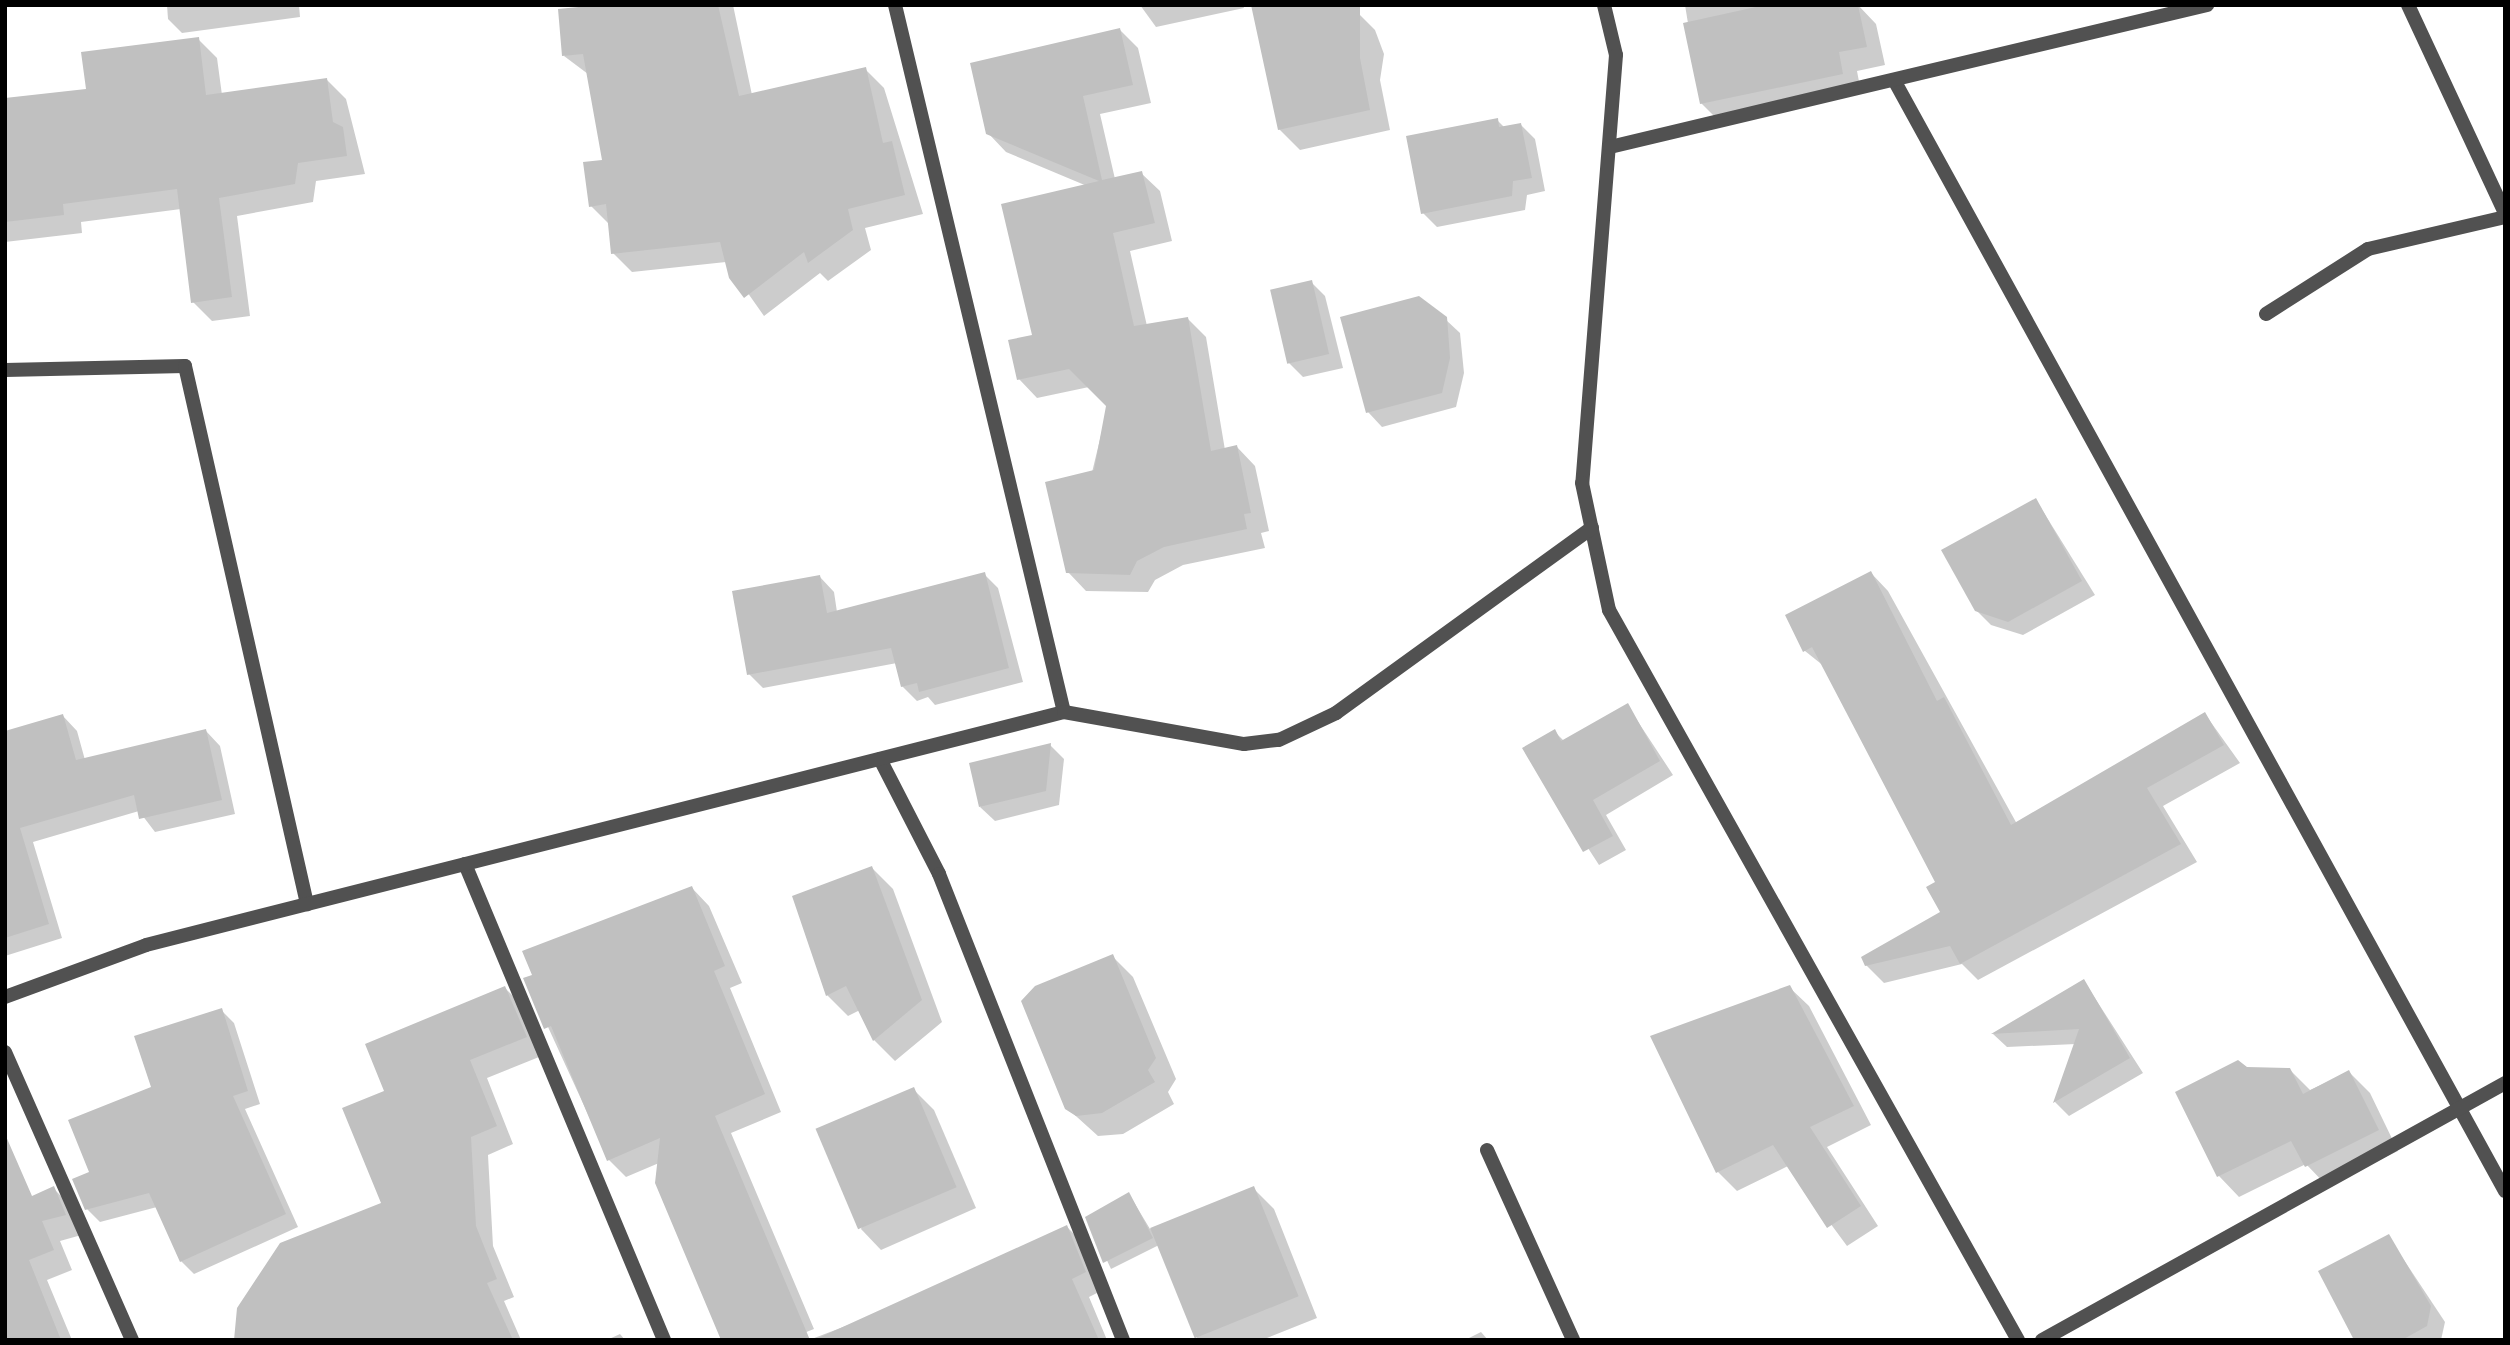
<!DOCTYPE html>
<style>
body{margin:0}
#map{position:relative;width:2510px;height:1345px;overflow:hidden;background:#fff;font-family:"Open Sans",sans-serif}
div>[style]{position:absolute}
.shadow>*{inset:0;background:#0003}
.building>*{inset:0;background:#c0c0c0;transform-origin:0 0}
.lane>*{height:14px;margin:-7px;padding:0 7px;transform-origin:7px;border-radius:7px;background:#515151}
.street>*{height:14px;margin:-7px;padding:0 7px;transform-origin:7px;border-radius:7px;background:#515151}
span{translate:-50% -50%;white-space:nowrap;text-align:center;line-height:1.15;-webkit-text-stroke:5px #fff;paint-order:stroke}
.frame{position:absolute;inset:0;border:7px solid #000;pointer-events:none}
</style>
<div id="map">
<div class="shadow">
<i style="clip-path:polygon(167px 5px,299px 5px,300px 17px,182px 33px,168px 19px)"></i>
<i style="clip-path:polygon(617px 5px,733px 5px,752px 95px,865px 69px,884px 88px,923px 214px,865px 228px,871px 250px,828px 281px,820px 273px,764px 316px,726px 262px,632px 272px,613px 253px,610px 225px,591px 206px,604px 161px,588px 74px,564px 56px)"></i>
<i style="clip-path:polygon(1140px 5px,1243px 5px,1244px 8px,1156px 27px)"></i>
<i style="clip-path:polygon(1685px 5px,1858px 5px,1876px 24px,1885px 65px,1857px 71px,1861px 92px,1720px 122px,1701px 103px)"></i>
<i style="clip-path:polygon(1354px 9px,1375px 30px,1384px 54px,1380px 80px,1390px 130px,1300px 150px,1279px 129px)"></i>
<i style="clip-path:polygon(1120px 30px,1138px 48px,1151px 103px,1100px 114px,1115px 179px,1141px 173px,1160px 191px,1172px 241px,1130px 251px,1147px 326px,1188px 319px,1206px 337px,1225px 450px,1237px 447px,1255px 466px,1269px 531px,1261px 533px,1265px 548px,1183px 565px,1155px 580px,1148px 592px,1086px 591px,1068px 572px,1108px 406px,1089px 387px,1037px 398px,1019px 379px,1087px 186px,1006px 152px,988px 133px)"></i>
<i style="clip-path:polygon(198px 39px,217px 58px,222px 95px,327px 80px,346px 99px,365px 174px,316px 181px,313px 202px,237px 216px,250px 316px,212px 321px,193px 302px,181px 209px,81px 222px,82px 233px,5px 242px,5px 100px,88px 90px)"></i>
<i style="clip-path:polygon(1497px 120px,1505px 128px,1521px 125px,1535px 139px,1545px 191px,1527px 195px,1525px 210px,1437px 227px,1423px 213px)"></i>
<i style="clip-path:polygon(1311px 282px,1325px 296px,1343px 368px,1303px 377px,1289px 363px)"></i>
<i style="clip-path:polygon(1445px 319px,1460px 333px,1464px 373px,1456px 407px,1382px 427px,1368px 412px)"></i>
<i style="clip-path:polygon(2036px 500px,2095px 595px,2023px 635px,1991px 625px,1976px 610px)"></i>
<i style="clip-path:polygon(1871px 573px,1888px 591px,2017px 824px,2205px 714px,2240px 763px,2163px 806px,2197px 862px,1978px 980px,1962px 964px,1884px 983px,1866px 965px,1942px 912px,1937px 882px,1825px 667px,1805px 651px,1787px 616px)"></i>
<i style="clip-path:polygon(984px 574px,998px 588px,1023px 682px,935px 705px,928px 697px,917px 701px,902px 686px,897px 663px,763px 688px,749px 674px,820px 577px,834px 592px,837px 612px)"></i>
<i style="clip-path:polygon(1627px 705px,1673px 775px,1606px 815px,1626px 850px,1599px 865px,1524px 749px,1554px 731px,1564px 741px)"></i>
<i style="clip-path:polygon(63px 716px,77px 731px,85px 760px,206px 731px,220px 746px,235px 814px,155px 832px,139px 811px,33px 842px,62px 938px,5px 956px,5px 733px)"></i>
<i style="clip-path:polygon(1050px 745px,1064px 759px,1059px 805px,995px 821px,980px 807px)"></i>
<i style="clip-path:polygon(872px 868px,893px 889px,942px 1022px,895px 1061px,874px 1040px,860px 1010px,848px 1016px,827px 995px)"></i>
<i style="clip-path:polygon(692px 888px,709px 906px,742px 983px,730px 988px,781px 1112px,731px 1133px,814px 1329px,786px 1340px,659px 1163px,626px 1177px,609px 1160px,526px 979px)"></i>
<i style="clip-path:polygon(1112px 956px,1133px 977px,1176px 1079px,1168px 1092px,1174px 1104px,1123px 1134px,1098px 1136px,1067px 1108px)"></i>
<i style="clip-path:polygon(2084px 981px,2143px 1073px,2069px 1116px,2055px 1102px,2076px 1044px,2007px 1047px,1993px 1034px)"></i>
<i style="clip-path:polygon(1789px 987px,1809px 1006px,1871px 1125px,1827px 1147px,1878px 1226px,1847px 1246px,1788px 1166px,1737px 1191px,1718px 1172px)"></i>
<i style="clip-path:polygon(505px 988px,523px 1006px,544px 1055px,487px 1078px,513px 1144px,488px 1155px,493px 1246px,514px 1297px,504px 1301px,521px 1340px,246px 1340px,383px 1204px,386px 1092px)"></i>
<i style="clip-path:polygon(221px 1010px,234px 1023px,260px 1104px,245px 1109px,298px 1227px,194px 1274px,181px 1261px,157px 1207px,100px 1222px,87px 1209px,91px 1172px)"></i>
<i style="clip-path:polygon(2246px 1069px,2289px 1069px,2310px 1090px,2349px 1072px,2370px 1093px,2398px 1151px,2327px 1186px,2306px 1164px,2239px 1197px,2219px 1176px)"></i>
<i style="clip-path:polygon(913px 1089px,934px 1110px,976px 1208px,881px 1250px,861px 1229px)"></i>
<i style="clip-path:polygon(53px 1188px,73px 1208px,85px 1234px,60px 1241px,72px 1270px,47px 1280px,72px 1340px,5px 1340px,5px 1209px)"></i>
<i style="clip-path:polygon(1253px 1188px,1274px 1209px,1317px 1318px,1262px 1340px,1198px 1340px,1159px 1245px,1111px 1269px,1087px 1218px,1129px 1194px,1150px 1229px)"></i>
<i style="clip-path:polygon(1067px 1227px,1085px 1245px,1103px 1290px,1089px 1297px,1107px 1340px,809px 1340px,922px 1297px)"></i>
<i style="clip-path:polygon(2388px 1236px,2445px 1322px,2441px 1340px,2356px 1340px)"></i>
<i style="clip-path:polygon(1481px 1332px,1488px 1340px,1465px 1340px)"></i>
<i style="clip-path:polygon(620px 1334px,625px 1340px,607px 1340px)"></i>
</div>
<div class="building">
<i style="clip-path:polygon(599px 5px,718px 5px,739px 96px,866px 67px,883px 143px,892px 141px,905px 195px,848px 209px,853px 230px,808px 263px,804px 252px,744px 298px,729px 278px,720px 242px,611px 254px,606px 204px,589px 207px,583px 162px,602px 160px,583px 54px,562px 56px,558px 9px)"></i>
<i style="clip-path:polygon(1251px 5px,1360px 5px,1360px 58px,1370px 110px,1278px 130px)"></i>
<i style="clip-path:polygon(1765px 5px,1858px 5px,1867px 47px,1839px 52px,1843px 74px,1700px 104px,1683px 23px)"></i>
<i style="clip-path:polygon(1120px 28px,1133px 85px,1083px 96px,1102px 180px,1142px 171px,1155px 223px,1113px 233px,1134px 326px,1188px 317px,1211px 451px,1237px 445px,1251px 513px,1244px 514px,1247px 529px,1164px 547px,1137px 561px,1130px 575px,1066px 573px,1045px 482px,1094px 470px,1106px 406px,1069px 369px,1017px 380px,1008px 340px,1032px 335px,1001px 204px,1099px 181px,986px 134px,970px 63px)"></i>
<i style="clip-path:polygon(199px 37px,206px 95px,327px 78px,333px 122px,343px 127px,347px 156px,298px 163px,295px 184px,219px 198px,232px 297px,191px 303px,177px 189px,63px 204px,64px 215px,5px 222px,5px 98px,86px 89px,81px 52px)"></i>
<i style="clip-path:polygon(1498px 118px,1499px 127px,1521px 123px,1532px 178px,1513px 181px,1512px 196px,1421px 214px,1406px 136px)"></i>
<i style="left:1312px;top:280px;width:76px;height:43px;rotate:77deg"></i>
<i style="clip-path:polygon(1419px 296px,1447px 317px,1450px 358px,1442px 393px,1366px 413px,1340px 317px)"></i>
<i style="clip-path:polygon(2036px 498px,2082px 581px,2008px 622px,1975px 611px,1941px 550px)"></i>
<i style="clip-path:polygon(1871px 571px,1937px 701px,1944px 697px,2011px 825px,2205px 712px,2224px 745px,2147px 788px,2181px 844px,1960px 964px,1950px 946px,1865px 966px,1861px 957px,1940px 912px,1926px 887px,1935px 882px,1812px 647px,1803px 652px,1785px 615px)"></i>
<i style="clip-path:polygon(985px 572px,1009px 668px,919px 692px,917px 683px,901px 687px,891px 648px,747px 675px,732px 591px,820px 575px,827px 613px)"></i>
<i style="clip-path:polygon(1628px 703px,1660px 761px,1593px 800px,1613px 836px,1583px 852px,1522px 748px,1555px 729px,1561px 741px)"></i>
<i style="clip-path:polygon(63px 714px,76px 760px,206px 729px,222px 800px,139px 819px,134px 795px,20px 828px,49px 924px,5px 938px,5px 731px)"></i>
<i style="clip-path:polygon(1051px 743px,1046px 791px,979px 807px,969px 763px)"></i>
<i style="clip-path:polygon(872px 866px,922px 1000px,873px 1041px,846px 986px,826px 996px,792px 896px)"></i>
<i style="clip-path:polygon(692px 886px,725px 966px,714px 971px,765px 1094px,715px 1116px,810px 1340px,721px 1340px,655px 1183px,660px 1138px,607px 1161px,551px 1026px,544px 1029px,523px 978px,532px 975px,522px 951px)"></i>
<i style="clip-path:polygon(1113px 954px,1156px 1058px,1148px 1070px,1155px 1082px,1102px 1113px,1076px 1116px,1065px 1109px,1021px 1001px,1035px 986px)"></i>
<i style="clip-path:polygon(2084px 979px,2130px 1058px,2053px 1103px,2079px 1029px,1991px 1034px)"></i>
<i style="clip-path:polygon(1790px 985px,1854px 1106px,1810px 1127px,1861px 1206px,1827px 1228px,1773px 1145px,1716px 1173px,1650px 1036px)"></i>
<i style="clip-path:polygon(505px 986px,527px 1037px,470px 1060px,497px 1126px,471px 1137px,476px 1226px,497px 1279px,487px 1283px,513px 1340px,234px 1340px,237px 1308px,280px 1243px,381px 1203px,342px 1108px,384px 1091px,365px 1044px)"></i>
<i style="clip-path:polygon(222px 1008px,248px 1091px,233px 1096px,286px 1214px,180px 1262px,149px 1193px,85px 1210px,72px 1179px,89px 1172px,68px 1120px,151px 1087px,134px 1036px)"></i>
<i style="clip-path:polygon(2238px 1060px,2247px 1067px,2290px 1068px,2303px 1094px,2349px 1070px,2379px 1130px,2305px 1167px,2291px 1141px,2217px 1177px,2175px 1092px)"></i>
<i style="left:914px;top:1087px;width:109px;height:107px;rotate:67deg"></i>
<i style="clip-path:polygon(5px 1134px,32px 1196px,54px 1186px,66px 1215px,42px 1221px,54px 1250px,29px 1260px,61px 1340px,5px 1340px)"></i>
<i style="left:1254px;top:1186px;width:119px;height:112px;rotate:68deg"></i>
<i style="clip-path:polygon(1129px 1192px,1153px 1238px,1103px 1263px,1085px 1217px)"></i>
<i style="clip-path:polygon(1067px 1225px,1086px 1272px,1072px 1279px,1099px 1340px,814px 1340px)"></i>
<i style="clip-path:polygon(2389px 1234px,2431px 1306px,2427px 1326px,2402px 1340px,2354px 1340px,2318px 1271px)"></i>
</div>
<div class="lane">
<i style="left:2266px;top:314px;width:121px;rotate:-32.5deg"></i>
<i style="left:2368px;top:249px;width:141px;rotate:-13.1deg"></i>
</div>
<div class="street">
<i style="left:895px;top:5px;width:727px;rotate:76.56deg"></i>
<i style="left:1604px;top:5px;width:51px;rotate:76.5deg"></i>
<i style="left:1616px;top:55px;width:429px;rotate:94.5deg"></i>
<i style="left:1582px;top:483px;width:130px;rotate:78deg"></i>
<i style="left:1609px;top:610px;width:837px;rotate:60.74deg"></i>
<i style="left:2408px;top:5px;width:230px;rotate:65deg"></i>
<i style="left:1894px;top:80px;width:1268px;rotate:61.19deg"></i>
<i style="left:1610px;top:147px;width:614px;rotate:-13.38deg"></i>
<i style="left:5px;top:370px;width:180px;rotate:-1.3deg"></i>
<i style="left:185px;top:366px;width:552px;rotate:77.22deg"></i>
<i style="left:880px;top:759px;width:129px;rotate:62.8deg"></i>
<i style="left:939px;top:874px;width:501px;rotate:68.45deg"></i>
<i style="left:465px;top:864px;width:516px;rotate:67.31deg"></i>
<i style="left:5px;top:997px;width:150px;rotate:-20.2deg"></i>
<i style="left:146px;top:945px;width:947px;rotate:-14.24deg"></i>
<i style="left:1064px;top:712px;width:183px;rotate:10.1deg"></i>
<i style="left:1244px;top:744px;width:35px;rotate:-7deg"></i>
<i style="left:1279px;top:740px;width:63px;rotate:-25.3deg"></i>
<i style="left:1336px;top:713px;width:316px;rotate:-35.9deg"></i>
<i style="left:5px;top:1052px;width:315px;rotate:66.2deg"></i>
<i style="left:1487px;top:1150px;width:209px;rotate:65.6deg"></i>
<i style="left:2042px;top:1340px;width:530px;rotate:-29.03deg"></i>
</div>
<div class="frame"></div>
</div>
